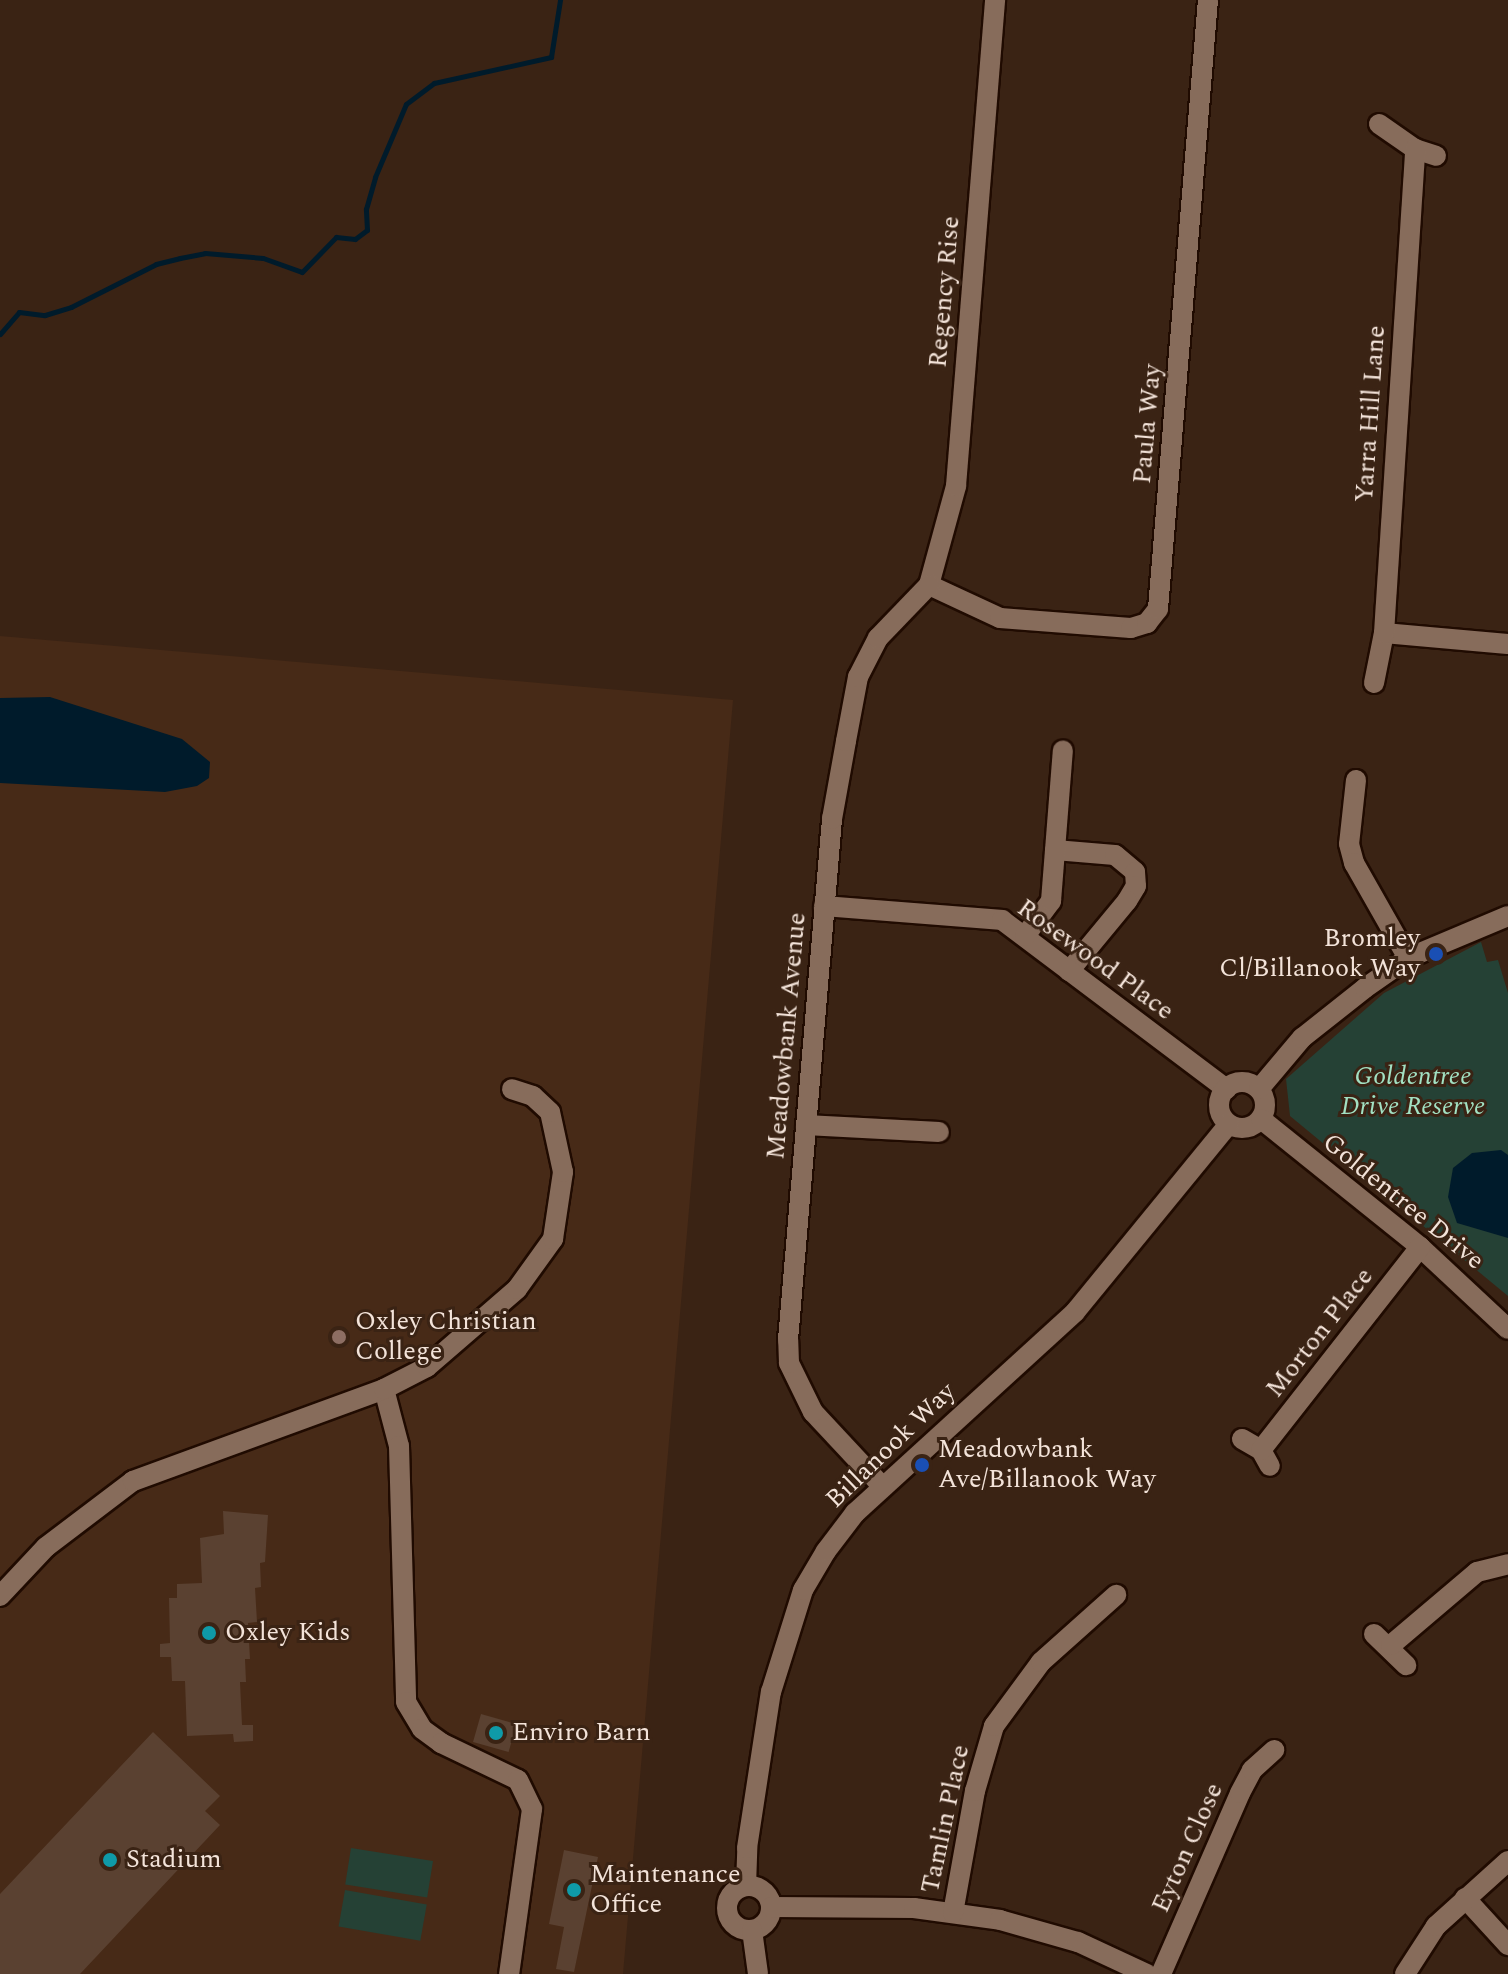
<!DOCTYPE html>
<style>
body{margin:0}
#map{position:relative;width:1508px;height:1974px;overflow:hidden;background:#3a2314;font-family:Spectral,serif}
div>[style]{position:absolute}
.built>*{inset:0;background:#472a17}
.green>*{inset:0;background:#254135;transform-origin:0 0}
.water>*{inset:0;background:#001b2b}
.stream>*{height:5px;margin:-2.5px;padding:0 2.5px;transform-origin:2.5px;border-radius:2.5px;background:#001b2b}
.building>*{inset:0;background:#5a4131;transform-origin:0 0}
.roads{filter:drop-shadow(2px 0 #200b01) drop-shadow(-2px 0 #200b01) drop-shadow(0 2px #200b01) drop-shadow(0 -2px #200b01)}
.minor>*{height:20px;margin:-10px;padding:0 10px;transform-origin:10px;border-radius:10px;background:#876c5b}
.minor>.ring{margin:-10px;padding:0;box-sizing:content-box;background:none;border:20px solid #876c5b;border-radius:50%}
.dots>*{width:22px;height:22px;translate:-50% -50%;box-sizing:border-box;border:4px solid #3a2314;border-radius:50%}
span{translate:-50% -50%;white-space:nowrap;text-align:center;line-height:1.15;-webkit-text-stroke:6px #3a2314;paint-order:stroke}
.street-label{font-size:26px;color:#f3e3d9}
.poi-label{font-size:26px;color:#f3e3d9}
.right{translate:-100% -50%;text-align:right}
.left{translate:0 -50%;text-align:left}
.park-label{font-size:26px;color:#a2e1c3;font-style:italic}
</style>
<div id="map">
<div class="built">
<i style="clip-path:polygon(0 636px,733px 700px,623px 1974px,0 1974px)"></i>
</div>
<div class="green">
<i style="clip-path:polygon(1481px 942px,1487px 962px,1498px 960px,1508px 993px,1508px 1296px,1290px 1116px,1286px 1079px,1384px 993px)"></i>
<i style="left:351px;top:1848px;width:83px;height:37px;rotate:9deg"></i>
<i style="left:345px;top:1890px;width:83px;height:37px;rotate:10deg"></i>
</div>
<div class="water">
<i style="clip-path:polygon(50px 697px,182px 739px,210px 762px,209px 778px,197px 786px,165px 792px,0 783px,0 698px)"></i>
<i style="clip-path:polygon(1501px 1150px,1508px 1155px,1508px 1238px,1457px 1223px,1448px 1197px,1453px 1168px,1472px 1153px)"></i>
</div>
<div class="stream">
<i style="left:0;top:334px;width:29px;rotate:-49deg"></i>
<i style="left:19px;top:312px;width:26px;rotate:7deg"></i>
<i style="left:45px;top:315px;width:27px;rotate:-17deg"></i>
<i style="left:71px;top:307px;width:95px;rotate:-26.8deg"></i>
<i style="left:156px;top:264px;width:25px;rotate:-14deg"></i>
<i style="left:180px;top:258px;width:25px;rotate:-11deg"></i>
<i style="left:205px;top:253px;width:58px;rotate:4.9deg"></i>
<i style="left:263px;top:258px;width:41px;rotate:19.7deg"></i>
<i style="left:302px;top:272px;width:49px;rotate:-45.8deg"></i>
<i style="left:336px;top:237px;width:19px;rotate:6deg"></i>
<i style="left:355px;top:239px;width:15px;rotate:-37deg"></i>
<i style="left:367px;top:230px;width:21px;rotate:-93deg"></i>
<i style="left:366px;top:209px;width:33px;rotate:-74deg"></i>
<i style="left:375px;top:177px;width:79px;rotate:-67deg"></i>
<i style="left:406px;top:104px;width:35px;rotate:-37deg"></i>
<i style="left:434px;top:83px;width:120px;rotate:-12.5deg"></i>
<i style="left:551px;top:57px;width:58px;rotate:-81deg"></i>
</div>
<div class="building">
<i style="clip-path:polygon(223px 1511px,268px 1515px,265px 1562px,260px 1563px,261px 1587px,255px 1588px,257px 1622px,248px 1623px,250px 1659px,245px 1659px,246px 1682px,240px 1682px,242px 1725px,253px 1725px,253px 1741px,234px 1742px,233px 1734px,187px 1736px,185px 1681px,172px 1681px,171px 1657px,160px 1657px,160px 1644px,170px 1643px,169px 1598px,177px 1598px,177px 1584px,202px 1583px,200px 1538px,224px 1534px)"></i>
<i style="left:481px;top:1714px;width:37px;height:29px;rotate:16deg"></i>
<i style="clip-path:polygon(153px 1732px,220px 1796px,205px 1811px,220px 1825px,80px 1974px,0 1974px,0 1894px)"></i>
<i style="clip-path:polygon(564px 1850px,598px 1857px,574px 1972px,556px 1969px,564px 1927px,549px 1924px)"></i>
</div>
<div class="roads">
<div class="minor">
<i style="left:1379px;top:124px;width:44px;rotate:34.8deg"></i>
<i style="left:1415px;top:149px;width:22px;rotate:18deg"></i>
<i style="left:929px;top:585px;width:78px;rotate:24.9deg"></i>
<i style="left:1000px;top:618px;width:131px;rotate:4.4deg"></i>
<i style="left:1131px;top:628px;width:17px;rotate:-17deg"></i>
<i style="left:1147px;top:623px;width:18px;rotate:-52deg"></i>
<i style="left:1158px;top:609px;width:611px;rotate:-85.31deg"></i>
<i style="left:929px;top:585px;width:103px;rotate:-74.7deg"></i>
<i style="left:956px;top:486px;width:488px;rotate:-85.4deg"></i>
<i style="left:1384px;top:633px;width:124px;rotate:5.1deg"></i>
<i style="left:1374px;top:683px;width:51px;rotate:-78.7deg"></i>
<i style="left:1384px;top:633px;width:485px;rotate:-86.3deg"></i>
<i style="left:1356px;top:780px;width:64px;rotate:96.2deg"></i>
<i style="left:1349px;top:844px;width:20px;rotate:75deg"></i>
<i style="left:1354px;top:863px;width:109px;rotate:60.4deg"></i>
<i style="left:1055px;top:850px;width:60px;rotate:4.8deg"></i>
<i style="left:1115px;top:855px;width:26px;rotate:40deg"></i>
<i style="left:1135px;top:872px;width:14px;rotate:86deg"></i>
<i style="left:1136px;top:886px;width:17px;rotate:121deg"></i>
<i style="left:1127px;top:901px;width:91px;rotate:129.6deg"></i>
<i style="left:824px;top:906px;width:179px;rotate:4.5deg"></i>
<i style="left:1002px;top:920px;width:281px;rotate:37deg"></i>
<i style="left:1025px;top:936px;width:44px;rotate:-53.4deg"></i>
<i style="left:1051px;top:901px;width:151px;rotate:-85.5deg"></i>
<i class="ring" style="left:1219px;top:1082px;width:26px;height:26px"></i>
<i style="left:1259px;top:1089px;width:67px;rotate:-49.9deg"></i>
<i style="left:1302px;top:1038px;width:80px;rotate:-38.4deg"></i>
<i style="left:1365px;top:988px;width:52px;rotate:-34.9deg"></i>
<i style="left:1408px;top:958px;width:108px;rotate:-22.8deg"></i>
<i style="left:1261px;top:1119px;width:204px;rotate:38.8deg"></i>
<i style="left:1420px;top:1247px;width:120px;rotate:43deg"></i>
<i style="left:806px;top:1125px;width:133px;rotate:3deg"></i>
<i style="left:384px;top:1389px;width:59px;rotate:75.3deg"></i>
<i style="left:399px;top:1446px;width:256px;rotate:88.4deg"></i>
<i style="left:406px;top:1702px;width:31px;rotate:59deg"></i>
<i style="left:422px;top:1729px;width:24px;rotate:36deg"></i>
<i style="left:441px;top:1743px;width:85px;rotate:25.7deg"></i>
<i style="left:518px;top:1780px;width:32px;rotate:64deg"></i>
<i style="left:532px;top:1809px;width:167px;rotate:97.9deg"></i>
<i style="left:1242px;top:1439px;width:22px;rotate:30deg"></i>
<i style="left:1261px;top:1450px;width:18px;rotate:61deg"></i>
<i style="left:1261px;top:1450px;width:258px;rotate:-51.9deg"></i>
<i style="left:882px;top:1486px;width:101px;rotate:-133deg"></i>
<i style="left:813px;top:1412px;width:55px;rotate:-116.1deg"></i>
<i style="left:789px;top:1363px;width:23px;rotate:-92deg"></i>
<i style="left:788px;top:1340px;width:523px;rotate:-85.17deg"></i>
<i style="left:832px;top:819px;width:79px;rotate:-79.8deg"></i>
<i style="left:846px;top:741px;width:65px;rotate:-79.4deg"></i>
<i style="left:858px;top:677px;width:44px;rotate:-62.9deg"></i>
<i style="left:878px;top:638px;width:74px;rotate:-46.1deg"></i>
<i style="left:0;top:1596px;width:67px;rotate:-46.8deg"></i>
<i style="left:46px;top:1547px;width:109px;rotate:-37.2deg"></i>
<i style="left:133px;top:1481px;width:267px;rotate:-20.1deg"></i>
<i style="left:384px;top:1389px;width:48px;rotate:-27.1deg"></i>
<i style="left:427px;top:1367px;width:119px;rotate:-40.9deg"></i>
<i style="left:517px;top:1289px;width:62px;rotate:-54.2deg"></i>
<i style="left:553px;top:1239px;width:68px;rotate:-81.5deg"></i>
<i style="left:563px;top:1172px;width:61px;rotate:-102.2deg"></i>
<i style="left:550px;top:1112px;width:23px;rotate:-137deg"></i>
<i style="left:533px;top:1096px;width:22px;rotate:-162deg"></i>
<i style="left:1374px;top:1634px;width:45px;rotate:44.1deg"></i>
<i style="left:1391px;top:1645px;width:113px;rotate:-40.3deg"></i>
<i style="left:1477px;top:1572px;width:32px;rotate:-14deg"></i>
<i style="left:746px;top:1886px;width:38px;rotate:-88deg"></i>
<i style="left:747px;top:1848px;width:158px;rotate:-81.3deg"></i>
<i style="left:771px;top:1692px;width:107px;rotate:-72.6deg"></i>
<i style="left:803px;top:1590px;width:45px;rotate:-59.5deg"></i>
<i style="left:826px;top:1551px;width:48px;rotate:-52.7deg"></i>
<i style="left:855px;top:1513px;width:298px;rotate:-42.4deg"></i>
<i style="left:1075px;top:1312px;width:243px;rotate:-50.7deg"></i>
<i class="ring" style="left:727px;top:1886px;width:24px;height:24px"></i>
<i style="left:1465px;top:1898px;width:64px;rotate:47.5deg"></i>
<i style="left:771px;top:1907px;width:143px;rotate:0.4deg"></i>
<i style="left:914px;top:1908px;width:87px;rotate:7.9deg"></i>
<i style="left:1000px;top:1920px;width:81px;rotate:15.8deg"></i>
<i style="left:1078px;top:1942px;width:76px;rotate:24.9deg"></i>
<i style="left:953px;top:1913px;width:124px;rotate:-79.8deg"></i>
<i style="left:975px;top:1791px;width:68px;rotate:-73.7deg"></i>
<i style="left:994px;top:1726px;width:79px;rotate:-53.7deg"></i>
<i style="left:1041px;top:1662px;width:101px;rotate:-41.8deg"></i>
<i style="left:752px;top:1930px;width:44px;rotate:82.2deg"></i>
<i style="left:1161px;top:1974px;width:197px;rotate:-66.4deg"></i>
<i style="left:1240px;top:1793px;width:26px;rotate:-62deg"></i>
<i style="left:1252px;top:1770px;width:30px;rotate:-42deg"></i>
<i style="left:1405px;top:1974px;width:57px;rotate:-57.1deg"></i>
<i style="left:1436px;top:1926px;width:97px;rotate:-42.1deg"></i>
</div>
</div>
<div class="dots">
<i style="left:1436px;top:954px;background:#1a4fb4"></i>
<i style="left:339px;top:1337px;background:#8d6e63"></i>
<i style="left:922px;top:1465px;background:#1a4fb4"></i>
<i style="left:209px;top:1633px;background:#0f9aa8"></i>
<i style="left:496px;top:1733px;background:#0f9aa8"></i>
<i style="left:110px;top:1860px;background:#0f9aa8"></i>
<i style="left:574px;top:1890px;background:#0f9aa8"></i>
</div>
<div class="street-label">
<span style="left:945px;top:292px;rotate:-85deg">Regency Rise</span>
<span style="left:1371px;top:414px;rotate:-86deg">Yarra Hill Lane</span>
<span style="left:1148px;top:424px;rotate:-85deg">Paula Way</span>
<span style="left:1095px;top:960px;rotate:36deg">Rosewood Place</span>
<span style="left:787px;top:1036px;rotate:-85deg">Meadowbank Avenue</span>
<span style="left:1403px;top:1202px;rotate:39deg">Goldentree Drive</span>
<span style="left:1320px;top:1333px;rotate:-52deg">Morton Place</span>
<span style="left:891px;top:1446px;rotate:-44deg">Billanook Way</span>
<span style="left:946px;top:1819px;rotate:-78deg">Tamlin Place</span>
<span style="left:1188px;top:1848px;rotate:-66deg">Eyton Close</span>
</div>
<div class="poi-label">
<span class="right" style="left:1420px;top:954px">Bromley<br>Cl/Billanook Way</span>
<span class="left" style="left:355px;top:1337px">Oxley Christian<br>College</span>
<span class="left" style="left:938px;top:1465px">Meadowbank<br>Ave/Billanook Way</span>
<span class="left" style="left:225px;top:1633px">Oxley Kids</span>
<span class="left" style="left:512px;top:1733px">Enviro Barn</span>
<span class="left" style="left:126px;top:1860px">Stadium</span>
<span class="left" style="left:590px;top:1890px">Maintenance<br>Office</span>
</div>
<div class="park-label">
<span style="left:1413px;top:1092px">Goldentree<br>Drive Reserve</span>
</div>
</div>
